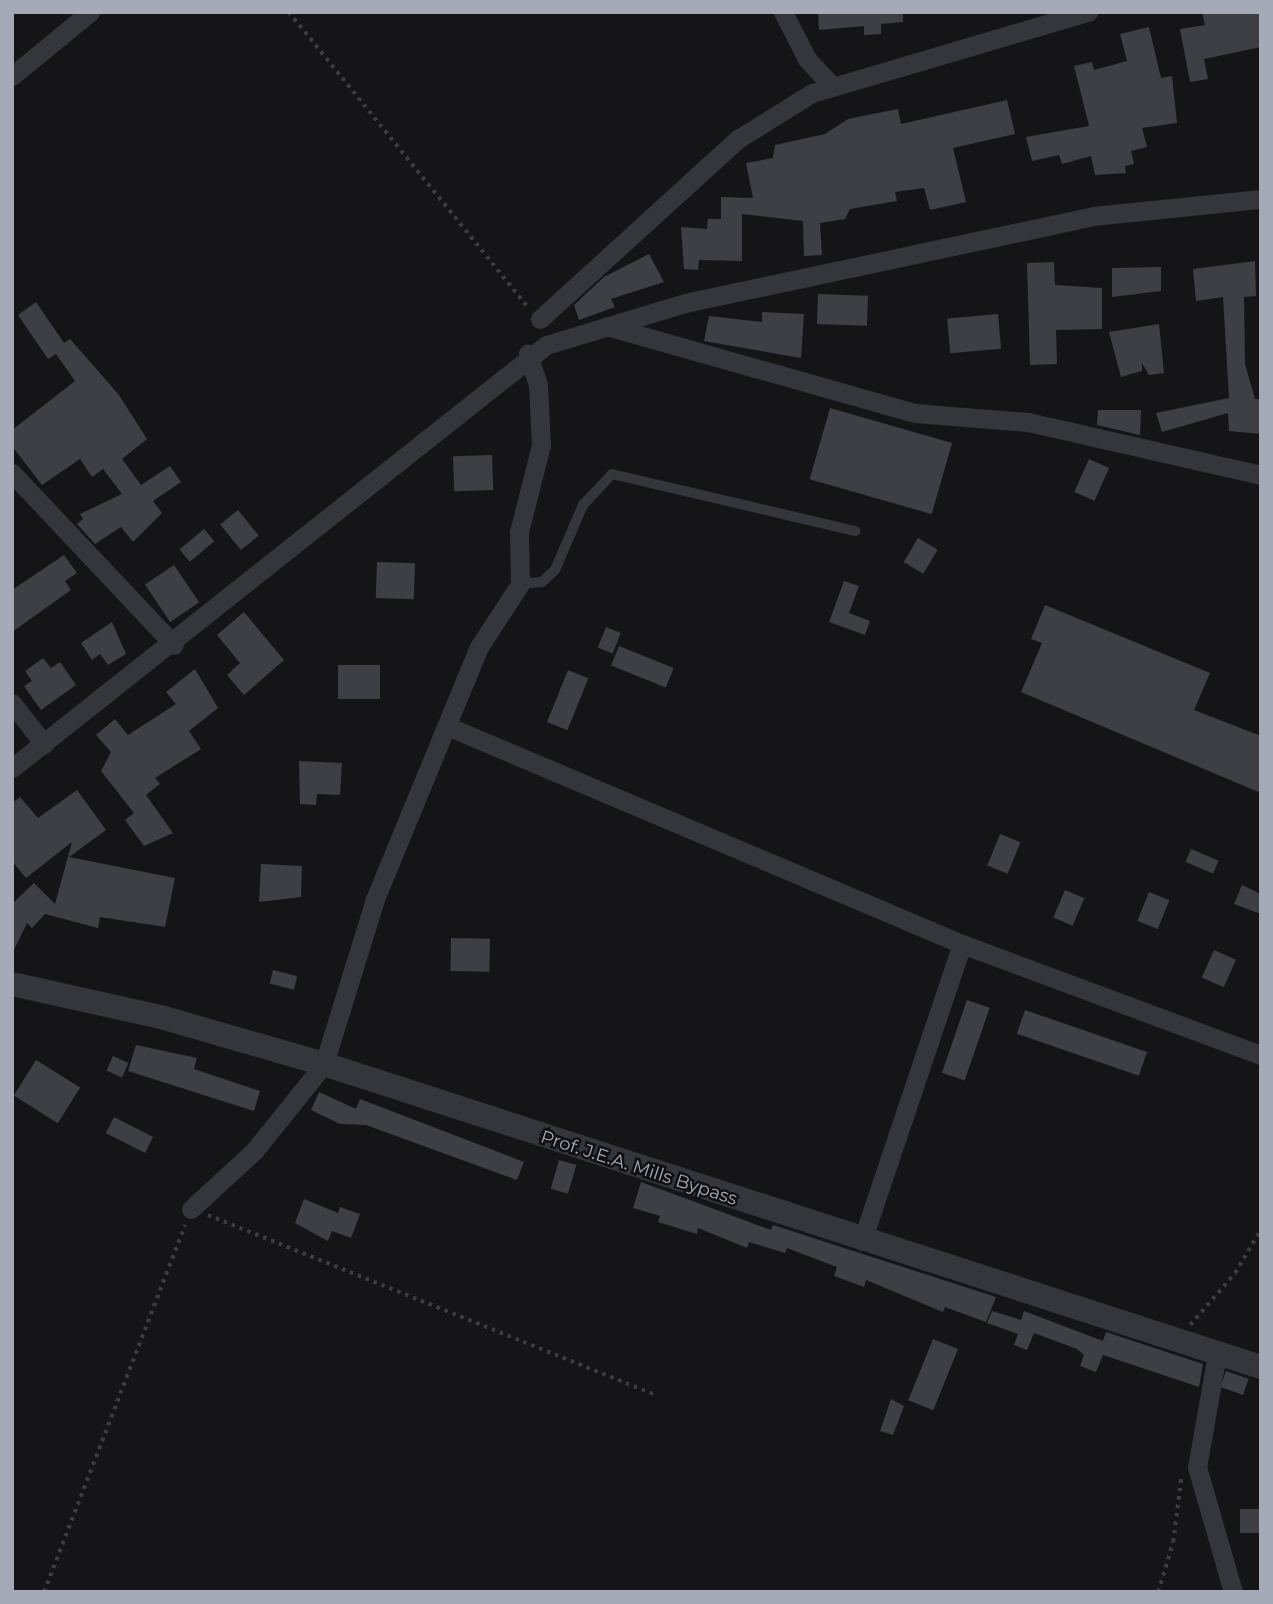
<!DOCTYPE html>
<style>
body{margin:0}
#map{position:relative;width:1273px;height:1604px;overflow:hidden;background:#151517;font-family:Montserrat,sans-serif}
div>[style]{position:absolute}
.building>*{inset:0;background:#3e3f44;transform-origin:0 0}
.path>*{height:3.5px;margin-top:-1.75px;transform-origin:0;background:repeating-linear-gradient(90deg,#3b3d43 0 3.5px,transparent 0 8.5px)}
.service>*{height:10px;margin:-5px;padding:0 5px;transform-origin:5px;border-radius:5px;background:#35363c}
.minor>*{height:19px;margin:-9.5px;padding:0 9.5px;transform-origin:9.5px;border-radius:9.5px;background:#35363c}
.tertiary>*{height:24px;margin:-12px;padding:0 12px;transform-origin:12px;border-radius:12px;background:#35363c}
span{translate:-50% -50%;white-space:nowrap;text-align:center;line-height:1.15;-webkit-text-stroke:5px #101012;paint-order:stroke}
.street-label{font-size:18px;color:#a5aab8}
.frame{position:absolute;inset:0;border:14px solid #a5aab8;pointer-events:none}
</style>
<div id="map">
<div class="building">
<i style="clip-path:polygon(818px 12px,903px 12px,903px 22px,881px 24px,881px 34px,864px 35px,864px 26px,819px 30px)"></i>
<i style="clip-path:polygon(1202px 12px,1261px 12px,1261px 47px,1204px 59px,1208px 79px,1190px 82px,1180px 29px,1205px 25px)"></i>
<i style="clip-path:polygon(1149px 27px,1161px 78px,1172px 76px,1177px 123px,1142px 128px,1147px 147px,1131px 151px,1134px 164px,1125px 166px,1126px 173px,1095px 175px,1091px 156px,1062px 164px,1059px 155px,1032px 161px,1026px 137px,1089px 126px,1074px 66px,1092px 62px,1094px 70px,1127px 61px,1120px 34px)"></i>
<i style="clip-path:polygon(1007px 100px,1015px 134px,953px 148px,966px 202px,930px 210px,924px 188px,895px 192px,897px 201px,850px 209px,845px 219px,820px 223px,822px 255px,804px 256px,803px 221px,742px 214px,742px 261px,699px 260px,698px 270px,684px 269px,681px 227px,707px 229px,708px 219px,721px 219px,721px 197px,753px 198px,746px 163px,773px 158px,775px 145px,825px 134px,848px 119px,898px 109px,901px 124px)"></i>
<i style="clip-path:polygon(649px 254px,664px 282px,611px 299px,615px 307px,579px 320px,574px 305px,604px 277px)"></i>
<i style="clip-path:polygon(1255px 261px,1256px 296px,1244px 297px,1245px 364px,1255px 399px,1261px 399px,1261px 434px,1229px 431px,1228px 413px,1162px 432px,1156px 413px,1229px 398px,1223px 297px,1196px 301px,1193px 269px)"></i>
<i style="clip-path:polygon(1054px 262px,1055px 285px,1102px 288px,1102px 329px,1056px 330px,1057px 364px,1030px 365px,1027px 263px)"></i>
<i style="clip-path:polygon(1161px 267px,1161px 291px,1112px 297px,1112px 268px)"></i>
<i style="left:818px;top:294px;width:50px;height:30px;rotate:2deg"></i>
<i style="clip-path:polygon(36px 302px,64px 343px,70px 339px,119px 395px,147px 439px,122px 459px,141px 485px,170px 466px,181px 482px,153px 501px,162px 513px,133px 542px,121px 527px,95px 544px,77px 524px,83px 519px,80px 514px,122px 494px,103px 469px,92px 477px,80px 459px,42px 485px,12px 446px,12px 430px,75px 381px,56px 354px,48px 359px,18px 315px)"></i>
<i style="clip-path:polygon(762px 312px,804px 314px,801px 358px,704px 341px,709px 316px,762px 322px)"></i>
<i style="left:998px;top:314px;width:35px;height:51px;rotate:85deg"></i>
<i style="clip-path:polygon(1159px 324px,1164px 373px,1149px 375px,1142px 363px,1142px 371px,1121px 377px,1109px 332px)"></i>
<i style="left:830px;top:408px;width:127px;height:74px;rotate:16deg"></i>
<i style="clip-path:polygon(1098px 410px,1141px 410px,1140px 435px,1097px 425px)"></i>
<i style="left:492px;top:455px;width:35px;height:39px;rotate:88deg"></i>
<i style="left:1089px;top:459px;width:22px;height:36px;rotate:24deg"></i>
<i style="left:238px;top:510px;width:33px;height:23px;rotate:51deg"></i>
<i style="left:204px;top:529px;width:16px;height:32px;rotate:50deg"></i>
<i style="left:918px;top:538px;width:23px;height:28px;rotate:31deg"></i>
<i style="clip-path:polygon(64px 555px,77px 573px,65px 581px,71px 590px,12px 632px,12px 590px)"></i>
<i style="left:377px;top:562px;width:38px;height:36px;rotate:2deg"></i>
<i style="left:174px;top:565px;width:45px;height:35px;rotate:56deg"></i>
<i style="clip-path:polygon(844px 581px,859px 586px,849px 613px,870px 621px,865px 635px,829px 622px)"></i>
<i style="clip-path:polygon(1045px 605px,1210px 673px,1194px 710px,1261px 736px,1261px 793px,1021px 692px,1042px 643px,1031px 639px)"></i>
<i style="clip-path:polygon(244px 612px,284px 660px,244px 695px,227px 675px,240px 663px,217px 635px)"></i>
<i style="clip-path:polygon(112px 622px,126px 654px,108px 665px,100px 654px,92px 660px,81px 643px)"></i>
<i style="left:606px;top:627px;width:16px;height:22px;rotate:22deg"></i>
<i style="left:619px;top:646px;width:59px;height:21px;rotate:22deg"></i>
<i style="clip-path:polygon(43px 658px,51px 668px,60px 662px,76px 685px,41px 710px,24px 686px,32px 681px,25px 671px)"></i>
<i style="left:338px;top:665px;width:42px;height:34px"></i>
<i style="clip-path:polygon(195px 669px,218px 708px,189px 731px,201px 749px,155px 778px,160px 784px,146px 795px,173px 833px,144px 846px,125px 820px,134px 813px,101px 771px,111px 752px,96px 735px,115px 719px,128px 735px,176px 704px,166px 692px)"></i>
<i style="left:568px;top:670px;width:22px;height:56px;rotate:22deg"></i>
<i style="clip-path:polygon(299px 761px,342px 763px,340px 795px,317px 794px,316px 805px,300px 804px)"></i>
<i style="clip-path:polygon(77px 790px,106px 830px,69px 857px,175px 878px,165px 927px,100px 917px,98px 928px,45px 914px,32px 928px,27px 923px,12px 954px,12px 904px,34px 883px,55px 904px,72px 842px,26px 878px,12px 861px,12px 803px,20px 797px,38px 818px)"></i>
<i style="left:1000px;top:834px;width:22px;height:34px;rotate:22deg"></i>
<i style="left:1191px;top:849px;width:30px;height:14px;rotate:23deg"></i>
<i style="clip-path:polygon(261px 864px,302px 866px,301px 897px,259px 902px)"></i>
<i style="clip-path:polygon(1242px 885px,1261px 894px,1261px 914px,1234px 904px)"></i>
<i style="left:1065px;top:890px;width:21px;height:30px;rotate:23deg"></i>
<i style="left:1149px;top:892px;width:22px;height:31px;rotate:22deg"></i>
<i style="left:451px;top:938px;width:39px;height:33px;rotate:1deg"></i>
<i style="left:1214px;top:950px;width:24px;height:30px;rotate:24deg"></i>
<i style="left:273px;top:970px;width:25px;height:14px;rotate:14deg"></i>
<i style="left:967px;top:1000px;width:24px;height:77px;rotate:19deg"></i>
<i style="left:1025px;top:1010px;width:129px;height:25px;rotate:19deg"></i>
<i style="clip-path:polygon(136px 1045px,197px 1058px,194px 1069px,260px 1091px,254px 1111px,128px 1071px)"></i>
<i style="left:113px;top:1056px;width:17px;height:16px;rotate:24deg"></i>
<i style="left:36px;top:1060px;width:52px;height:42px;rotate:32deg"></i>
<i style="clip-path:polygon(319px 1092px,356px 1109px,360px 1099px,524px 1162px,517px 1180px,366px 1125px,340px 1124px,311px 1110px)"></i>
<i style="left:114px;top:1117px;width:44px;height:18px;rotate:27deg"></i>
<i style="left:559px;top:1160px;width:18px;height:30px;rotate:16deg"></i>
<i style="clip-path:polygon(641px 1182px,771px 1230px,773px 1225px,996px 1297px,986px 1322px,945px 1307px,943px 1312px,866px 1280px,864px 1287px,834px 1276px,837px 1267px,787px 1248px,785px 1253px,749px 1242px,747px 1248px,698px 1228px,697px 1234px,658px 1222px,660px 1216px,633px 1208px)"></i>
<i style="clip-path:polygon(304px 1199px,338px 1213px,340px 1207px,360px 1214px,351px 1238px,332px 1231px,328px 1241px,295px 1223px)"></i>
<i style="clip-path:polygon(992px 1311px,1021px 1320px,1024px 1311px,1103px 1341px,1106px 1332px,1203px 1364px,1199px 1387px,1103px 1355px,1096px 1372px,1080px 1366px,1084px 1355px,1077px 1349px,1034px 1333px,1027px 1350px,1014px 1345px,1018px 1334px,987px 1323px)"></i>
<i style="left:933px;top:1339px;width:27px;height:66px;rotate:22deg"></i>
<i style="left:1226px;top:1371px;width:24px;height:17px;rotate:19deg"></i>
<i style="clip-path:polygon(891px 1399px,904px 1406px,893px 1435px,880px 1431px)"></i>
<i style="left:1240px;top:1509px;width:21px;height:24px"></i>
</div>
<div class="path">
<i style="left:289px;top:12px;width:380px;rotate:51deg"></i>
<i style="left:208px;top:1215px;width:480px;rotate:21.9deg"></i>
<i style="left:1190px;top:1325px;width:69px;rotate:-49.1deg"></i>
<i style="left:1235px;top:1273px;width:51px;rotate:-59.4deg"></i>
<i style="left:44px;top:1592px;width:393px;rotate:-69deg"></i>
<i style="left:1158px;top:1592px;width:52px;rotate:-73.3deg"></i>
<i style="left:1173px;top:1542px;width:64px;rotate:-82.8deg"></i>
</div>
<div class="service">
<i style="left:520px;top:584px;width:22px;rotate:-5deg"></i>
<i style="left:542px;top:582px;width:18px;rotate:-43deg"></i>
<i style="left:555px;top:570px;width:71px;rotate:-66.7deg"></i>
<i style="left:583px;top:505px;width:42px;rotate:-46.9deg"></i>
<i style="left:612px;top:474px;width:250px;rotate:13.2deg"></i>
</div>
<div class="minor">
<i style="left:783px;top:12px;width:53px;rotate:62.9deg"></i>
<i style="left:807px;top:59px;width:34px;rotate:47deg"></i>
<i style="left:12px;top:76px;width:101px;rotate:-39.4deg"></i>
<i style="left:540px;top:319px;width:268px;rotate:-42.3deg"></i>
<i style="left:738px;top:139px;width:87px;rotate:-31.9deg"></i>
<i style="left:812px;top:93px;width:288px;rotate:-16.4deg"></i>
<i style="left:607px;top:326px;width:320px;rotate:15.8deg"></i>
<i style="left:915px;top:413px;width:113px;rotate:4.6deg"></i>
<i style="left:1028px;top:422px;width:239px;rotate:12.8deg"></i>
<i style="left:12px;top:473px;width:236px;rotate:46.7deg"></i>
<i style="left:12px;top:703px;width:52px;rotate:52deg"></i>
<i style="left:447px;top:726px;width:559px;rotate:22.94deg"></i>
<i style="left:962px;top:944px;width:319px;rotate:20.4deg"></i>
<i style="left:12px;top:768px;width:681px;rotate:-38.38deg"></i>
<i style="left:546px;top:345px;width:145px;rotate:-16.8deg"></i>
<i style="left:685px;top:303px;width:417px;rotate:-12deg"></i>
<i style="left:1093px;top:216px;width:169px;rotate:-5.8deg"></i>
<i style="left:191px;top:1209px;width:86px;rotate:-42.6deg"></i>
<i style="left:254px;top:1151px;width:112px;rotate:-51.2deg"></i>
<i style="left:324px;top:1064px;width:173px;rotate:-72.8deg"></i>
<i style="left:375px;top:899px;width:273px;rotate:-67.6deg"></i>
<i style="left:479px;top:647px;width:75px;rotate:-56.9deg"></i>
<i style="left:520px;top:584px;width:52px;rotate:-91.1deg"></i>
<i style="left:519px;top:532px;width:90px;rotate:-75.8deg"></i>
<i style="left:541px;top:445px;width:60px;rotate:-92.9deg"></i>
<i style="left:538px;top:385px;width:33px;rotate:-108deg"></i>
<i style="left:862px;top:1241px;width:313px;rotate:-71.4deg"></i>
<i style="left:1217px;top:1354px;width:115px;rotate:100deg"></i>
<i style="left:1197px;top:1467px;width:130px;rotate:73.9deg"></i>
</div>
<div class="tertiary">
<i style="left:12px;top:984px;width:153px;rotate:12.5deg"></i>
<i style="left:161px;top:1017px;width:170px;rotate:16.1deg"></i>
<i style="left:324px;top:1064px;width:985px;rotate:17.92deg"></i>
</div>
<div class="street-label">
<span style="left:639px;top:1168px;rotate:18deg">Prof. J.E.A. Mills Bypass</span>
</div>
<div class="frame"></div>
</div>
